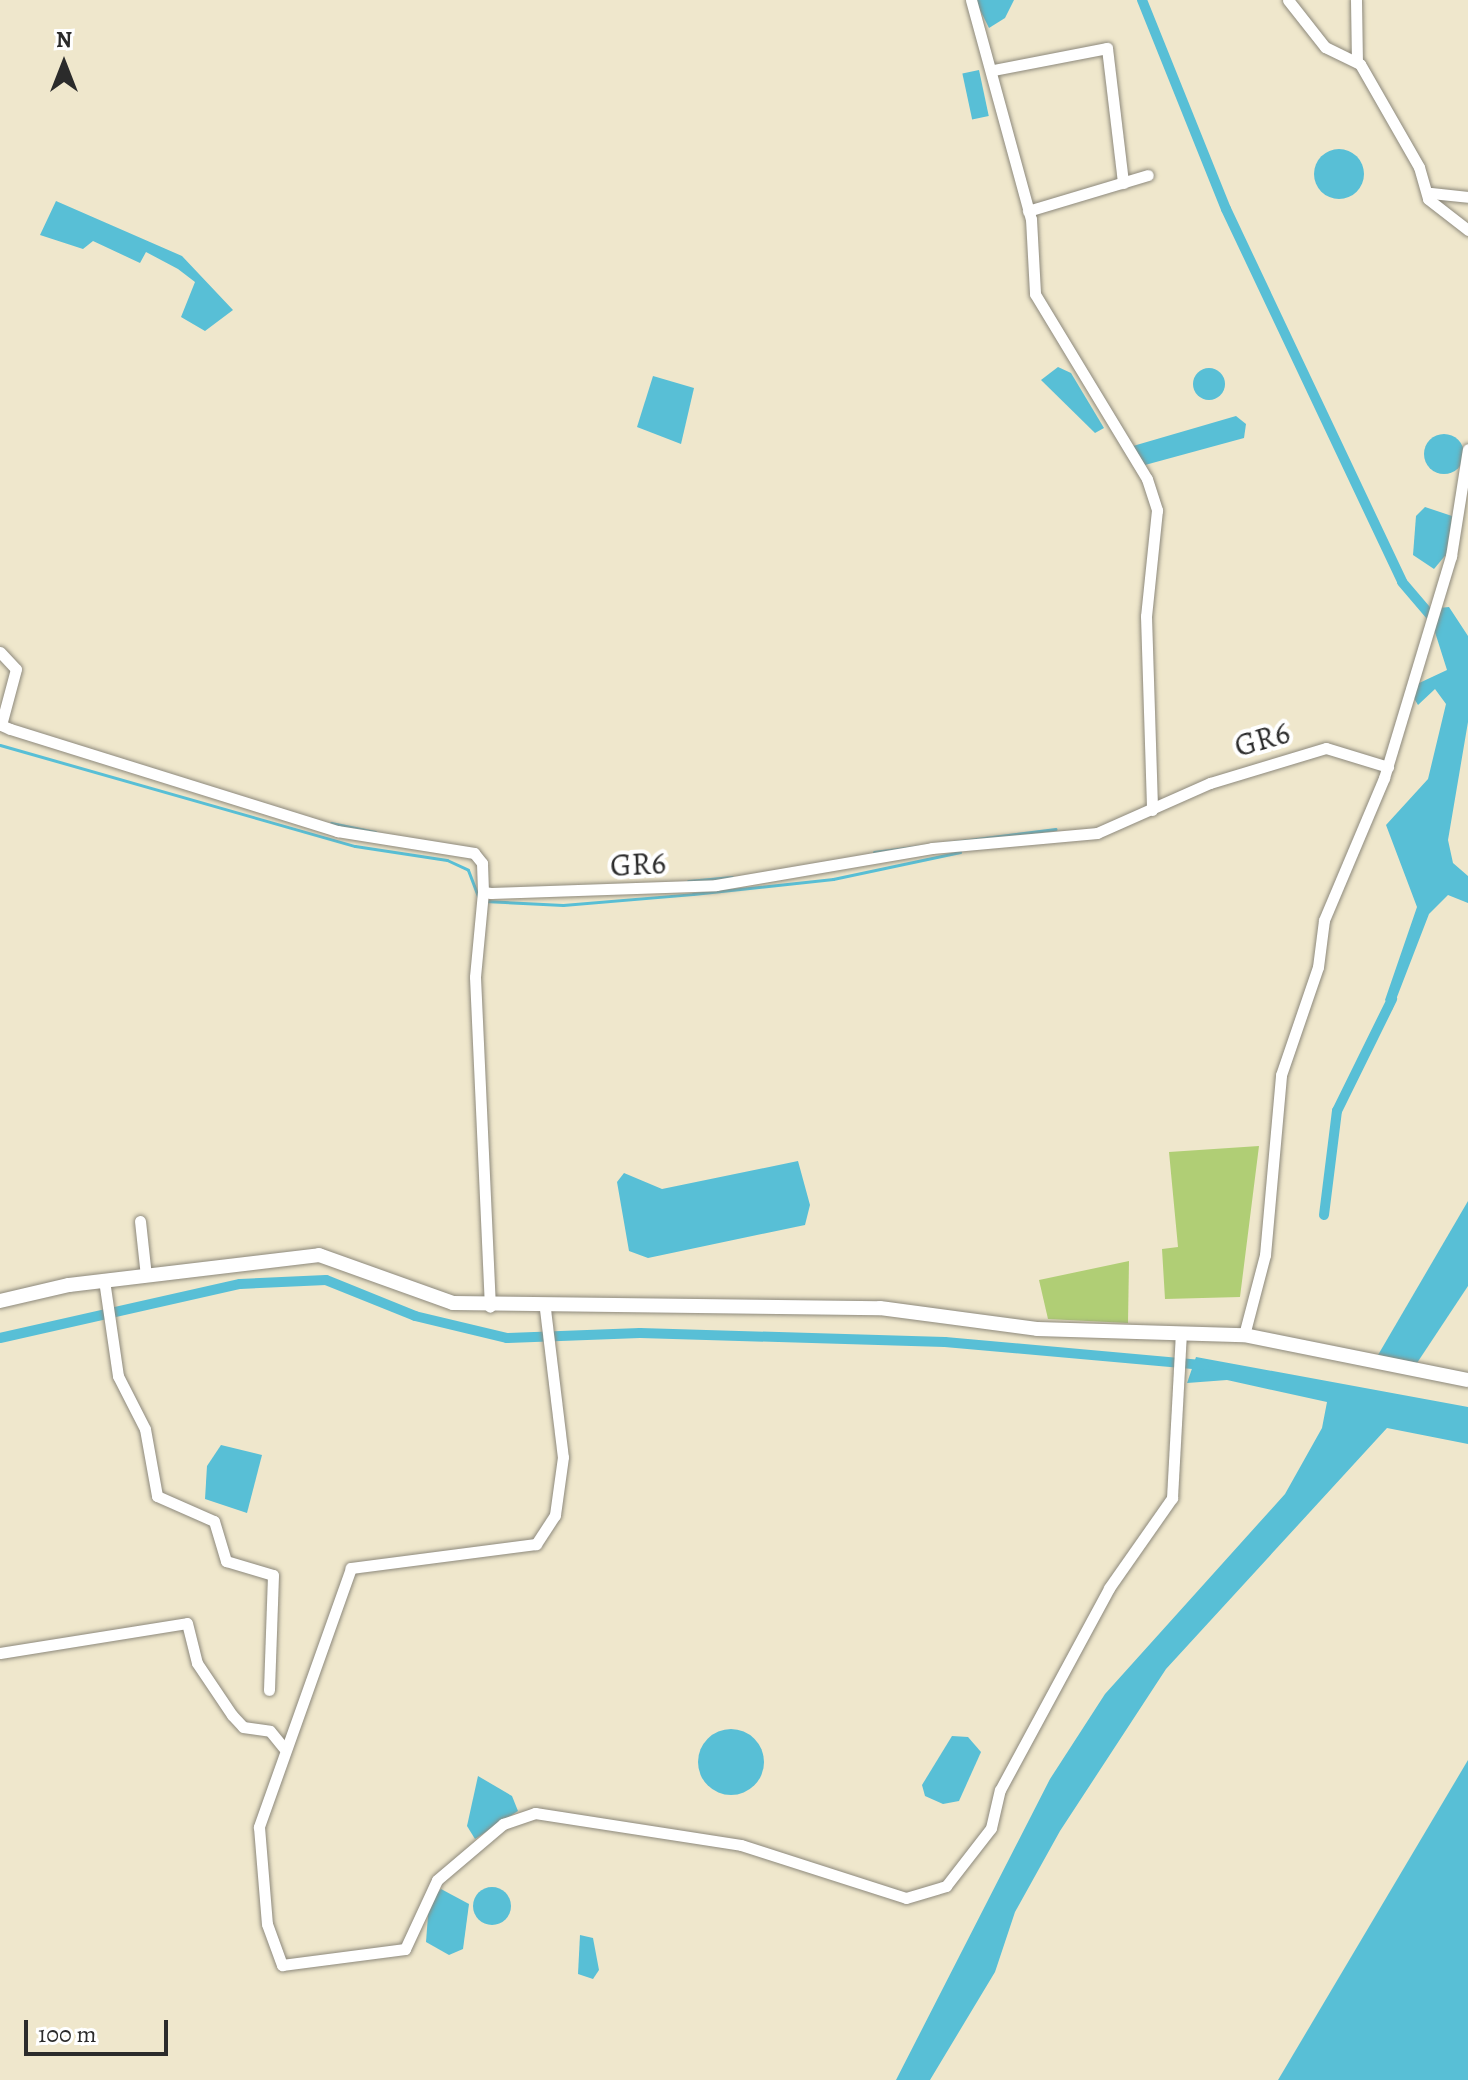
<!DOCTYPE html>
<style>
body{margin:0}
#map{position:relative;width:1468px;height:2080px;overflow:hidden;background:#efe7cc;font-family:Alegreya,serif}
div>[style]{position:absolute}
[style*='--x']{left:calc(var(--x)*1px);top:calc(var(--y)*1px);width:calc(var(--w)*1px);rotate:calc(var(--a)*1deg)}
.green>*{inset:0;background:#b0ce75}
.water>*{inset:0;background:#58bfd6;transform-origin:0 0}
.round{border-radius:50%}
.stream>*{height:3px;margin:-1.5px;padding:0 1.5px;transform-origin:1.5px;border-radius:1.5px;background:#58bfd6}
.canal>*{height:10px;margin:-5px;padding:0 5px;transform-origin:5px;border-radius:5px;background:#58bfd6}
.roads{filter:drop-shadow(0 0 2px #8d897c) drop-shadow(0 0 2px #8d897c)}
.minor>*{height:11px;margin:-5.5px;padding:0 5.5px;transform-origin:5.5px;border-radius:5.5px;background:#fff}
.major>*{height:14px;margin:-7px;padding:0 7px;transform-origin:7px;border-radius:7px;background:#fff}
span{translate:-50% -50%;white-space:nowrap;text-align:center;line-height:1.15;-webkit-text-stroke:8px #fff;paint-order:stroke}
.street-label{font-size:32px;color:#2b2b2b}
.north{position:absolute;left:24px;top:24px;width:80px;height:80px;-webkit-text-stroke:6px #fff;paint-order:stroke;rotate:0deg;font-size:22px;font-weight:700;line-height:32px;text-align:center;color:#2b2b2b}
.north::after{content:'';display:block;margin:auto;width:28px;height:36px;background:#2b2b2b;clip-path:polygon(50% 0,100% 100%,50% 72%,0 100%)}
.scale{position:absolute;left:24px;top:2020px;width:144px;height:36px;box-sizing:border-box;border:4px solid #2b2b2b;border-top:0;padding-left:10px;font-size:24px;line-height:28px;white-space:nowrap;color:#2b2b2b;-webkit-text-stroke:6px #fff;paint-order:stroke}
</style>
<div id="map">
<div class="green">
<div style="clip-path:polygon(1259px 1146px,1240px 1297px,1165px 1299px,1162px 1249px,1178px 1247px,1169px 1152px)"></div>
<div style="clip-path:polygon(1129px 1261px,1128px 1323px,1048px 1319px,1039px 1280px)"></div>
</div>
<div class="water">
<div style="clip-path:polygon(975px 0,1014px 0,1005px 18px,989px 28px)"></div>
<div style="left:979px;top:70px;width:47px;height:17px;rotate:78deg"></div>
<div class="round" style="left:1314px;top:149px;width:50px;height:50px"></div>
<div style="clip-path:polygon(56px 201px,182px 256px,233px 310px,205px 331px,181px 317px,195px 282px,178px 269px,146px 252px,140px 263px,93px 241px,83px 249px,40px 235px)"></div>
<div style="clip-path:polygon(1058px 367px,1071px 373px,1104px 428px,1095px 433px,1041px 380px)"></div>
<div class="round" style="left:1193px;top:368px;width:32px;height:32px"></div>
<div style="clip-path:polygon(653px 376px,694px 388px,681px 444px,637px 427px)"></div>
<div style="clip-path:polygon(1236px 416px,1246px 424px,1244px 438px,1145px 465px,1133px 446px)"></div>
<div class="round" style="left:1424px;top:434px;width:40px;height:40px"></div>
<div style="clip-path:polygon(1425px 507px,1452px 516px,1449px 551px,1434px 569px,1413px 555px,1416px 516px)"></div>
<div style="clip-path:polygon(1449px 607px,1468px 636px,1468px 722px,1448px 840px,1453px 863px,1468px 876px,1468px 903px,1448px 895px,1429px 914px,1392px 1010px,1385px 1000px,1417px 907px,1386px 825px,1428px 779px,1446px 704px,1435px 689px,1418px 705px,1412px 695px,1417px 684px,1447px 670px,1434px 629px,1439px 608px)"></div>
<div style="clip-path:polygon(798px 1161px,810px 1205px,805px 1225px,648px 1258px,629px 1251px,617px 1182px,624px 1173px,662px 1189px)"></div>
<div style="clip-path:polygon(1468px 1201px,1468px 1286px,1417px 1363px,1378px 1355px)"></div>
<div style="clip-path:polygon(1196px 1357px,1468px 1407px,1468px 1444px,1387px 1428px,1166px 1669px,1060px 1831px,1015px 1912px,995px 1972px,930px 2080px,896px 2080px,1050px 1779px,1105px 1694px,1285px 1494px,1322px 1428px,1327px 1402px,1227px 1380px,1187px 1383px)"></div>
<div style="clip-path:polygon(221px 1445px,262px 1455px,247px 1513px,205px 1499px,207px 1466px)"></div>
<div class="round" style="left:698px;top:1729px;width:66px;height:66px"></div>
<div style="clip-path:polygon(952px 1736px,968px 1737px,981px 1752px,959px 1801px,943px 1804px,925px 1796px,922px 1785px)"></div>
<div style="clip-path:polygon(1468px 1760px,1468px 2080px,1278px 2080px)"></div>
<div style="clip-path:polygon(478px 1776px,512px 1796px,518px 1811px,475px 1839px,467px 1826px)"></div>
<div class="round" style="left:473px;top:1887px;width:38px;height:38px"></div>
<div style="clip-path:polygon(441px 1889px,469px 1904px,463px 1949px,449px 1955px,426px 1942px,429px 1902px)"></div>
<div style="clip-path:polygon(580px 1935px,593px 1938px,599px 1970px,593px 1979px,578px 1974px)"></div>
</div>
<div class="stream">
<div style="--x:0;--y:745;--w:369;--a:15.9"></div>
<div style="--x:355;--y:846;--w:93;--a:8.7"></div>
<div style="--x:447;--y:860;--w:23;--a:25"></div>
<div style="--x:468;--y:870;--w:28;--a:69"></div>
<div style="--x:331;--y:823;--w:45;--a:11.6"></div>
<div style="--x:874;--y:852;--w:183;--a:-7.2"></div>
<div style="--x:688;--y:881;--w:44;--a:-5.2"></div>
<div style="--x:485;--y:901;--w:78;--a:2.9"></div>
<div style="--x:563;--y:905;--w:130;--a:-4.8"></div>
<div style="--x:693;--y:894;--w:141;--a:-6.1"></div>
<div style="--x:833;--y:879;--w:130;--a:-12"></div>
</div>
<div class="canal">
<div style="--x:1142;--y:0;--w:225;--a:68.1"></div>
<div style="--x:1226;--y:209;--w:412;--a:64.7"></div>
<div style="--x:1402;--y:582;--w:52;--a:49.6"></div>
<div style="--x:1324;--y:1215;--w:105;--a:-82.9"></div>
<div style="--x:1337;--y:1111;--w:125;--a:-63.8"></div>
<div style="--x:0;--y:1338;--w:246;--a:-12.7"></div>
<div style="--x:240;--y:1284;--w:86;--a:-2.7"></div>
<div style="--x:326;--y:1280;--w:96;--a:22"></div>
<div style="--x:415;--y:1316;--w:95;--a:13.4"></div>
<div style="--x:507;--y:1338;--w:133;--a:-2.2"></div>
<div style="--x:640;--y:1333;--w:305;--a:1.7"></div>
<div style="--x:945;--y:1342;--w:260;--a:5.1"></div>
</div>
<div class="roads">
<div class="minor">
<div style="--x:971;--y:0;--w:227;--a:74.7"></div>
<div style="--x:1031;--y:219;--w:75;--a:86.9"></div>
<div style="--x:1035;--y:294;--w:216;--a:58.8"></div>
<div style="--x:1147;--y:479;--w:33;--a:72"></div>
<div style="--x:1157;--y:510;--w:107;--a:95.9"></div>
<div style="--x:1146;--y:616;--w:194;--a:88.2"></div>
<div style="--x:1288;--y:0;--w:60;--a:51.8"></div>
<div style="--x:1325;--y:47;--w:39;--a:26"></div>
<div style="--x:1360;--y:64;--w:119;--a:60.2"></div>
<div style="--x:1419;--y:167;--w:33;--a:74"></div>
<div style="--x:1428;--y:199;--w:51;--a:37.8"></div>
<div style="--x:1356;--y:0;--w:62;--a:89.1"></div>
<div style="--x:993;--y:70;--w:116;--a:-10.9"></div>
<div style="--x:1107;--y:48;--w:136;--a:83.2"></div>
<div style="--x:1431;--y:193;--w:37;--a:6"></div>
<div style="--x:1028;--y:211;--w:125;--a:-16.7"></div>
<div style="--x:0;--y:652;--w:23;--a:47"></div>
<div style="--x:16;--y:669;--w:58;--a:105"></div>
<div style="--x:1;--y:725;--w:10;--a:24"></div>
<div style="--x:10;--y:729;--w:343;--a:17.3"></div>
<div style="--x:337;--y:831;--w:139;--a:9.1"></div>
<div style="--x:474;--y:853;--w:13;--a:51"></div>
<div style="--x:482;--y:863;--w:29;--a:88"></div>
<div style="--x:483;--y:892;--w:8;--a:7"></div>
<div style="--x:491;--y:893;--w:225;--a:-2"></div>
<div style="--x:716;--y:885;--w:219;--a:-9.7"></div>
<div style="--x:932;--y:848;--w:166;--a:-5.2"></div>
<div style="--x:1097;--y:833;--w:124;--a:-23.9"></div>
<div style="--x:1210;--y:783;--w:121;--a:-16.8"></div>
<div style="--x:1326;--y:748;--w:65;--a:17"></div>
<div style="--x:483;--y:892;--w:85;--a:95.4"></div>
<div style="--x:475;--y:977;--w:330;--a:87.4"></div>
<div style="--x:140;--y:1221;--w:55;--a:83.8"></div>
<div style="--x:104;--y:1280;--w:97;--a:81.7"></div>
<div style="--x:118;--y:1376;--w:59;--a:63"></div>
<div style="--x:145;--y:1429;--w:68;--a:79.8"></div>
<div style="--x:157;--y:1496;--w:62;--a:23.7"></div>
<div style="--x:214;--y:1521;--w:42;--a:73.3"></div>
<div style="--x:226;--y:1561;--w:49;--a:16.6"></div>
<div style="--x:273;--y:1575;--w:115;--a:92"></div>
<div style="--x:545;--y:1309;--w:149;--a:83.1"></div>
<div style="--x:563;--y:1457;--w:59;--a:97.9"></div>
<div style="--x:555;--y:1515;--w:35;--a:123"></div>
<div style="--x:536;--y:1544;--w:187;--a:172.6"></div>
<div style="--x:351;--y:1568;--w:275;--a:109.6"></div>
<div style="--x:259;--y:1827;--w:97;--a:85.3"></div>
<div style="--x:267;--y:1924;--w:44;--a:69.9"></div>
<div style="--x:282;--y:1965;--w:124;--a:-7.4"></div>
<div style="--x:405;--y:1949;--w:76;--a:-65.1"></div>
<div style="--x:437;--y:1880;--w:87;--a:-40.3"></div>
<div style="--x:503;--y:1824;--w:34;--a:-19"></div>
<div style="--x:535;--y:1813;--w:208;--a:8.8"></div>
<div style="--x:741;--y:1845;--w:173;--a:17.8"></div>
<div style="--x:906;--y:1898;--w:42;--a:-16.7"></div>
<div style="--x:946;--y:1886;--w:73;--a:-52.2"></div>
<div style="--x:991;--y:1828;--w:39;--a:-77"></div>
<div style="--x:1000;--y:1790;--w:230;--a:-61.6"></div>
<div style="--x:1109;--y:1588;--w:110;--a:-55"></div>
<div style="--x:1172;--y:1498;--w:164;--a:-86.9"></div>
<div style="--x:1244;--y:1335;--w:83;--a:-75.3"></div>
<div style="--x:1265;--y:1255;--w:181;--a:-84.9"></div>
<div style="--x:1281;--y:1075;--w:114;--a:-71.1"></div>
<div style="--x:1318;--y:967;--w:47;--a:-82.7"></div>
<div style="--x:1324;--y:920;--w:154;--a:-67.1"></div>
<div style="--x:1384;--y:778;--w:232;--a:-73.2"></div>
<div style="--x:1451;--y:556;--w:108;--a:-81"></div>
<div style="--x:0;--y:1653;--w:189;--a:-9.1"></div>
<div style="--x:187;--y:1623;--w:41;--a:76"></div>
<div style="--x:197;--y:1663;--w:63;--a:56.1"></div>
<div style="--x:232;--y:1715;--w:16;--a:47"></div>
<div style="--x:243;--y:1727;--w:27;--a:8"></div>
<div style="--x:270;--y:1731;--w:21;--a:51"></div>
</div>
<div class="major">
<div style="--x:0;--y:1301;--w:71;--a:-13.1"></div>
<div style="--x:69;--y:1285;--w:252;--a:-6.8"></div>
<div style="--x:319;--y:1255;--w:142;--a:19.7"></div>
<div style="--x:453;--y:1303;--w:427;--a:0.7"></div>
<div style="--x:880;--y:1308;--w:158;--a:7.6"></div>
<div style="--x:1037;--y:1329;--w:207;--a:1.7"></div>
<div style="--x:1244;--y:1335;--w:228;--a:11.4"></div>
</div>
</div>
<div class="street-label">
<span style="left:1262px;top:739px;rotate:-16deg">GR6</span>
<span style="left:638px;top:864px;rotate:-3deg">GR6</span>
</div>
<div class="north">N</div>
<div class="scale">100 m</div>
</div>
